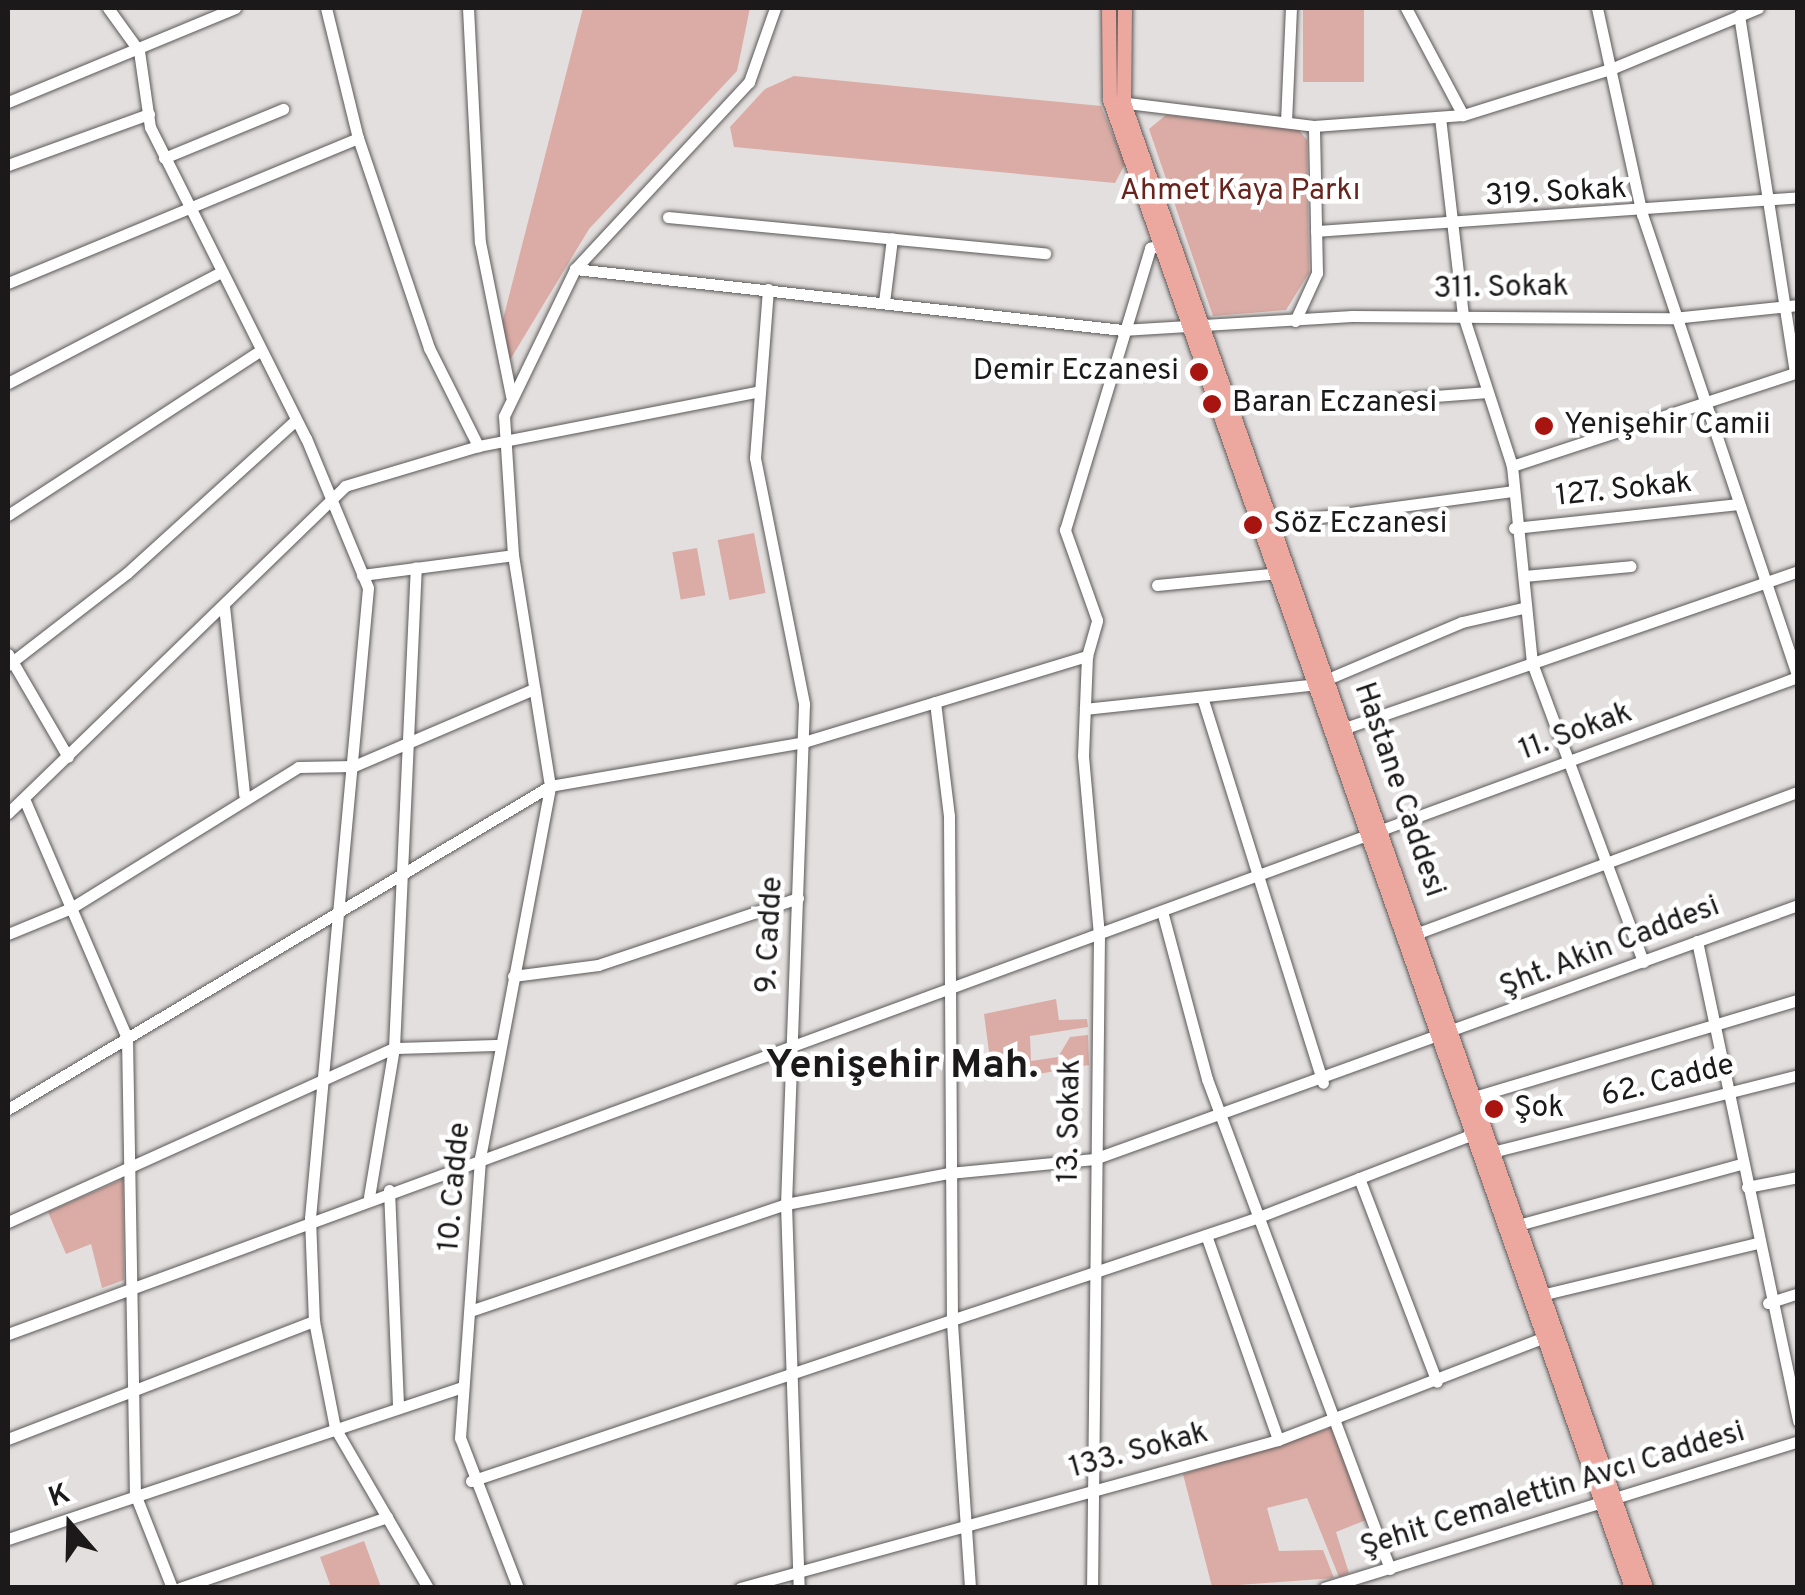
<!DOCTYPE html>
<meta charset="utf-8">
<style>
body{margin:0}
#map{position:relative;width:1805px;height:1595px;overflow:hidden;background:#e3dfde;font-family:Overpass,sans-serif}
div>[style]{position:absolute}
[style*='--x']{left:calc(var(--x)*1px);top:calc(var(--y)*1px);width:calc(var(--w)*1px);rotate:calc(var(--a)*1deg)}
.green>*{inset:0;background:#daaca5;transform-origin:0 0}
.roads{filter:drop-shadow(0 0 2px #5b5858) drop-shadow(0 0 2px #5b5858)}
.minor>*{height:11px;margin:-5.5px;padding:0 5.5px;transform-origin:5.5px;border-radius:5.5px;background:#fff}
.major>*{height:14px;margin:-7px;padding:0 7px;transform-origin:7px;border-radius:7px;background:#eca89f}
.dots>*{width:28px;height:28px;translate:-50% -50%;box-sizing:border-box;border:5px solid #fff;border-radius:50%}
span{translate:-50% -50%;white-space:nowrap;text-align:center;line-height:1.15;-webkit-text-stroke:9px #fff;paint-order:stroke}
.park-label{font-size:30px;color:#69251d}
.street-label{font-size:30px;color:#1b1919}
.poi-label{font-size:30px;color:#1b1919}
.right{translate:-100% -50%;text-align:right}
.left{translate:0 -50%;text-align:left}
.district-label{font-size:40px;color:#1b1919;font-weight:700}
.frame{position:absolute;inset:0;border:10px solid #1b1919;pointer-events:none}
.north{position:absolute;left:20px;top:1475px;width:100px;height:100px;-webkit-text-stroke:8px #fff;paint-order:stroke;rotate:340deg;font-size:28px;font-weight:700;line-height:40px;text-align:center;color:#1b1919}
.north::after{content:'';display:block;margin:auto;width:35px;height:45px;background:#1b1919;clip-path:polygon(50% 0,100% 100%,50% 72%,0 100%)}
</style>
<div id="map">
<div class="green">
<div style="clip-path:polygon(583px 8px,750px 8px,737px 71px,589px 229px,507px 365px,502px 323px)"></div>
<div style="left:1303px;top:8px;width:61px;height:74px"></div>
<div style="clip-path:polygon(794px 76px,1101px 106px,1125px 164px,1115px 183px,734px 147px,730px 127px,765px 89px)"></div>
<div style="clip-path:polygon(1166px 115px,1299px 130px,1307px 140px,1309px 273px,1286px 310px,1213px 316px,1149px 129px)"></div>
<div style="left:754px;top:533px;width:61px;height:37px;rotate:79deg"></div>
<div style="left:697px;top:548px;width:48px;height:25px;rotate:80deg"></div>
<div style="clip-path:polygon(1056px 999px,1059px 1020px,1087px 1019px,1088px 1027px,1030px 1036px,1031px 1061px,1058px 1057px,1070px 1037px,1088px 1035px,1089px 1065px,993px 1082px,984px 1014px)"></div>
<div style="clip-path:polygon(123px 1179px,124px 1280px,102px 1288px,91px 1244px,66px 1254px,48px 1212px)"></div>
<div style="clip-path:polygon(1331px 1428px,1366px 1520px,1336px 1532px,1349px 1573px,1339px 1577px,1307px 1498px,1267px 1508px,1279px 1551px,1323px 1550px,1334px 1578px,1212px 1587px,1183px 1474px)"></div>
<div style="clip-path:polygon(364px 1541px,381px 1587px,331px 1587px,320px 1557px)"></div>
</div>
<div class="roads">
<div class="minor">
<div style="--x:108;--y:8;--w:53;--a:54.2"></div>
<div style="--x:139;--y:51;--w:77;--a:81.8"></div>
<div style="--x:150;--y:127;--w:348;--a:63.4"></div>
<div style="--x:306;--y:438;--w:162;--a:67.5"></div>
<div style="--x:368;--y:588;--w:633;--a:95.26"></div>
<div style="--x:310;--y:1218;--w:103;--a:87.8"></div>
<div style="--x:314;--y:1321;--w:109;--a:78.9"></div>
<div style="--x:335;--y:1428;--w:185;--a:59.8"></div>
<div style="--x:326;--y:8;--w:134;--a:76.2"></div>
<div style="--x:358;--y:138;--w:222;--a:71.3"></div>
<div style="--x:429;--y:348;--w:110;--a:63.4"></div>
<div style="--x:468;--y:8;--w:234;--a:87.1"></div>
<div style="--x:480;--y:242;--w:157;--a:78.6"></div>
<div style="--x:1406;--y:8;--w:121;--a:62"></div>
<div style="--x:1597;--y:8;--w:211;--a:77.7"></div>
<div style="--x:1642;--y:214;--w:490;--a:71.4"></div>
<div style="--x:1739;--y:15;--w:362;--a:81.1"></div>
<div style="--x:8;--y:102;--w:246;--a:-22.5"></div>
<div style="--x:1119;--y:102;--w:196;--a:7"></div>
<div style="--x:1314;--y:126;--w:149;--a:-4.2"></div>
<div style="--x:1463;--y:115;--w:157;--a:-17.4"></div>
<div style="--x:1613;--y:68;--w:157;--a:-22.5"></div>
<div style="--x:1440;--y:117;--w:199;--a:83.4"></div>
<div style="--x:1463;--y:315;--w:159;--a:72"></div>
<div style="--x:1512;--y:466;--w:198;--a:84.2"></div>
<div style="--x:1532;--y:663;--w:319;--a:69.6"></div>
<div style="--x:1286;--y:122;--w:114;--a:-87.5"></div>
<div style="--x:164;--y:158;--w:129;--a:-22.4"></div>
<div style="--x:8;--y:165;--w:150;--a:-19.9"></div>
<div style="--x:668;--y:217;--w:379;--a:5.5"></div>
<div style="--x:1316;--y:231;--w:483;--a:-4"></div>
<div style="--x:575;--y:269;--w:550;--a:6.36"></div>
<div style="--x:1122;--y:330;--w:230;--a:-3.5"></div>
<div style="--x:1352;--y:316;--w:321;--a:0.4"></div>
<div style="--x:1673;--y:318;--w:126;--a:-5.9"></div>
<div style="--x:8;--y:283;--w:379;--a:-22.5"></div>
<div style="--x:768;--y:289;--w:169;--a:94.4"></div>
<div style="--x:755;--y:458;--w:251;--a:78.7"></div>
<div style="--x:804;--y:704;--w:500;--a:92.06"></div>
<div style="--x:786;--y:1204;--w:384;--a:88.1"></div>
<div style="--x:884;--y:302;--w:64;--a:-82.8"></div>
<div style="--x:1295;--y:321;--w:53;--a:-65.4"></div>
<div style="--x:1317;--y:273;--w:147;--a:-91.2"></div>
<div style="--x:8;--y:383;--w:240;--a:-27.5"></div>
<div style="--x:1328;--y:404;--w:158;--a:-4.3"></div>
<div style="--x:1512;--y:466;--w:301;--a:-18.2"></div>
<div style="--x:8;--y:515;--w:302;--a:-33.1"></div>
<div style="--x:1276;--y:523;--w:240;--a:-7.7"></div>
<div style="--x:1514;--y:528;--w:226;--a:-6.1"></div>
<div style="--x:362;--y:575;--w:152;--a:-7.5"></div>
<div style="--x:1524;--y:576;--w:107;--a:-5.3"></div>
<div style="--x:1157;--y:585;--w:124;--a:-5.6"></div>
<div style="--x:224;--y:606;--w:189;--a:83.9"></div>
<div style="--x:8;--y:654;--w:119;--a:59.8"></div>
<div style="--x:1087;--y:656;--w:100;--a:92.3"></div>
<div style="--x:1083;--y:756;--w:180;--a:84.9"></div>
<div style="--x:1099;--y:935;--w:653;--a:90.61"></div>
<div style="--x:8;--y:665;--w:150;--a:-37.7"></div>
<div style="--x:127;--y:573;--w:228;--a:-42.2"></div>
<div style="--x:1330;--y:678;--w:143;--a:-23"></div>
<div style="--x:1462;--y:622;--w:63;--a:-12.9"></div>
<div style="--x:1203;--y:700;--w:401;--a:72.6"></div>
<div style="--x:935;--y:702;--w:115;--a:83"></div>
<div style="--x:949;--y:816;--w:507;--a:89.66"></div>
<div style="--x:952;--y:1323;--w:266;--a:86.1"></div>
<div style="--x:1085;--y:709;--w:236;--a:-6.1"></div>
<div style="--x:1348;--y:727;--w:476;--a:-19.1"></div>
<div style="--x:25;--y:801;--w:258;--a:66.7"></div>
<div style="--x:127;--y:1038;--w:456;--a:89"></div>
<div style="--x:135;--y:1494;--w:101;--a:68.5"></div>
<div style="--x:8;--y:813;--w:470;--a:-44.1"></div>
<div style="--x:345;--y:486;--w:139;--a:-16.7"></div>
<div style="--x:478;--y:446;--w:287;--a:-11"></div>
<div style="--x:1162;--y:911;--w:174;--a:75"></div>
<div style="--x:1207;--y:1079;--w:523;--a:69.52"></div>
<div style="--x:1418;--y:933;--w:405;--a:-20.4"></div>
<div style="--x:8;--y:934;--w:68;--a:-22.4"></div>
<div style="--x:71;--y:908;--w:267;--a:-31.8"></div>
<div style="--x:298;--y:767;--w:56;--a:-1"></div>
<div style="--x:354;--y:766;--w:196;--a:-23.2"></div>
<div style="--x:1697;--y:941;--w:491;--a:78.1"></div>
<div style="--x:513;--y:976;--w:86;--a:-7.4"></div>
<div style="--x:598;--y:965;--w:211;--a:-18.5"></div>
<div style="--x:1474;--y:1097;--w:338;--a:-16.7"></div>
<div style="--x:8;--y:1109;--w:631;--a:-30.79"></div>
<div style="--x:550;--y:786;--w:258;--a:-9.8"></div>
<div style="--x:804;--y:742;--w:296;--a:-16.9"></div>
<div style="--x:1087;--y:656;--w:37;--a:-74"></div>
<div style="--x:1097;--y:620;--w:96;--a:-109.6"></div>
<div style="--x:1065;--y:530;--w:295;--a:-73.2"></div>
<div style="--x:1150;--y:248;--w:16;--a:-14"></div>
<div style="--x:1492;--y:1152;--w:316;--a:-14.1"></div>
<div style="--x:1359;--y:1178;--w:218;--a:69.1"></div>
<div style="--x:1747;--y:1187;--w:52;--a:-11.1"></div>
<div style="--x:389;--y:1190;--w:218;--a:87.6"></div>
<div style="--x:369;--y:1197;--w:151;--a:-80.5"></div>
<div style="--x:394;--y:1048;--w:481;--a:-87.4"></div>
<div style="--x:8;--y:1222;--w:423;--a:-24.3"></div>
<div style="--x:394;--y:1048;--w:104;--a:-1.7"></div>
<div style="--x:1518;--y:1225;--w:231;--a:-15.3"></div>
<div style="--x:1206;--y:1235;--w:217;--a:70.6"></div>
<div style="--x:1541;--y:1295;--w:222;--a:-13.5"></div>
<div style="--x:1768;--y:1303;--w:32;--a:-18"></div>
<div style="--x:470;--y:1311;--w:334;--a:-18.7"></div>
<div style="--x:786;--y:1204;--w:166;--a:-10.8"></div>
<div style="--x:949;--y:1173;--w:146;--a:-5.5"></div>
<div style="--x:1094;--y:1159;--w:748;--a:-19.84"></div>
<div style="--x:8;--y:1334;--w:1907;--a:-20.16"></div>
<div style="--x:8;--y:1439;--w:328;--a:-21.1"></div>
<div style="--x:471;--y:1481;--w:831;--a:-18.52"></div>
<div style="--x:1259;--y:1217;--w:230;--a:-21.2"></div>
<div style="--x:8;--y:1539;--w:480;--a:-18.5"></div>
<div style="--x:180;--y:1588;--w:219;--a:-18.9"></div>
<div style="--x:518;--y:1588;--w:161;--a:-111.1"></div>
<div style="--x:460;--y:1438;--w:281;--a:-85.9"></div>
<div style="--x:480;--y:1158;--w:379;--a:-79.3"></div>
<div style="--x:550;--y:786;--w:234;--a:-99.1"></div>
<div style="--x:513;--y:555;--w:139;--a:-93.7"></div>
<div style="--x:504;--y:416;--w:163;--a:-64.2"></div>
<div style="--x:575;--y:269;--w:255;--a:-47.1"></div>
<div style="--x:749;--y:82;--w:78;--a:-70.6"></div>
<div style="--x:740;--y:1588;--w:558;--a:-15.38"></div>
<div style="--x:1278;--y:1440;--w:283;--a:-21.1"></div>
<div style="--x:1324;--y:1588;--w:496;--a:-17.2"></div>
</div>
<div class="major">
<div style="--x:1109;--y:8;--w:92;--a:89.4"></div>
<div style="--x:1110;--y:100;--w:1577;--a:70.67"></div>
<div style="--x:1125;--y:8;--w:95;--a:90.6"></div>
<div style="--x:1124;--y:103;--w:1574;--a:70.63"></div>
</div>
</div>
<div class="dots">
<div style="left:1199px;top:372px;background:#a81510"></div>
<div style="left:1212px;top:404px;background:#a81510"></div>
<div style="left:1544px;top:426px;background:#a81510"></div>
<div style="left:1253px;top:525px;background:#a81510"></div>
<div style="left:1494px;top:1109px;background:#a81510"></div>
</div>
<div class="park-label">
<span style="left:1240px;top:192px">Ahmet Kaya Parkı</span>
</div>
<div class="street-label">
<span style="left:1556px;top:194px;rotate:-3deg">319. Sokak</span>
<span style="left:1501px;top:289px;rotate:-1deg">311. Sokak</span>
<span style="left:1624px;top:491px;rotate:-6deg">127. Sokak</span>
<span style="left:1576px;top:733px;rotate:-20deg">11. Sokak</span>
<span style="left:1398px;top:790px;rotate:71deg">Hastane Caddesi</span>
<span style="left:771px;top:935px;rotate:-87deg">9. Cadde</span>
<span style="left:1610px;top:948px;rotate:-21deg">Şht. Akin Caddesi</span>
<span style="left:1668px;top:1082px;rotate:-14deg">62. Cadde</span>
<span style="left:1071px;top:1121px;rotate:-89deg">13. Sokak</span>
<span style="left:456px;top:1187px;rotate:-85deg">10. Cadde</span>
<span style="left:1139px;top:1452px;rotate:-15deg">133. Sokak</span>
<span style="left:1553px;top:1491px;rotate:-17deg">Şehit Cemalettin Avcı Caddesi</span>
</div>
<div class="poi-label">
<span class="right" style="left:1179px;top:372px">Demir Eczanesi</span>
<span class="left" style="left:1232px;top:404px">Baran Eczanesi</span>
<span class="left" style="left:1564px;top:426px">Yenişehir Camii</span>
<span class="left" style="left:1273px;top:525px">Söz Eczanesi</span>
<span class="left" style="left:1514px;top:1109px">Şok</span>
</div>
<div class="district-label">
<span style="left:902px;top:1067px">Yenişehir Mah.</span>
</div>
<div class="frame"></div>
<div class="north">K</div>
</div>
